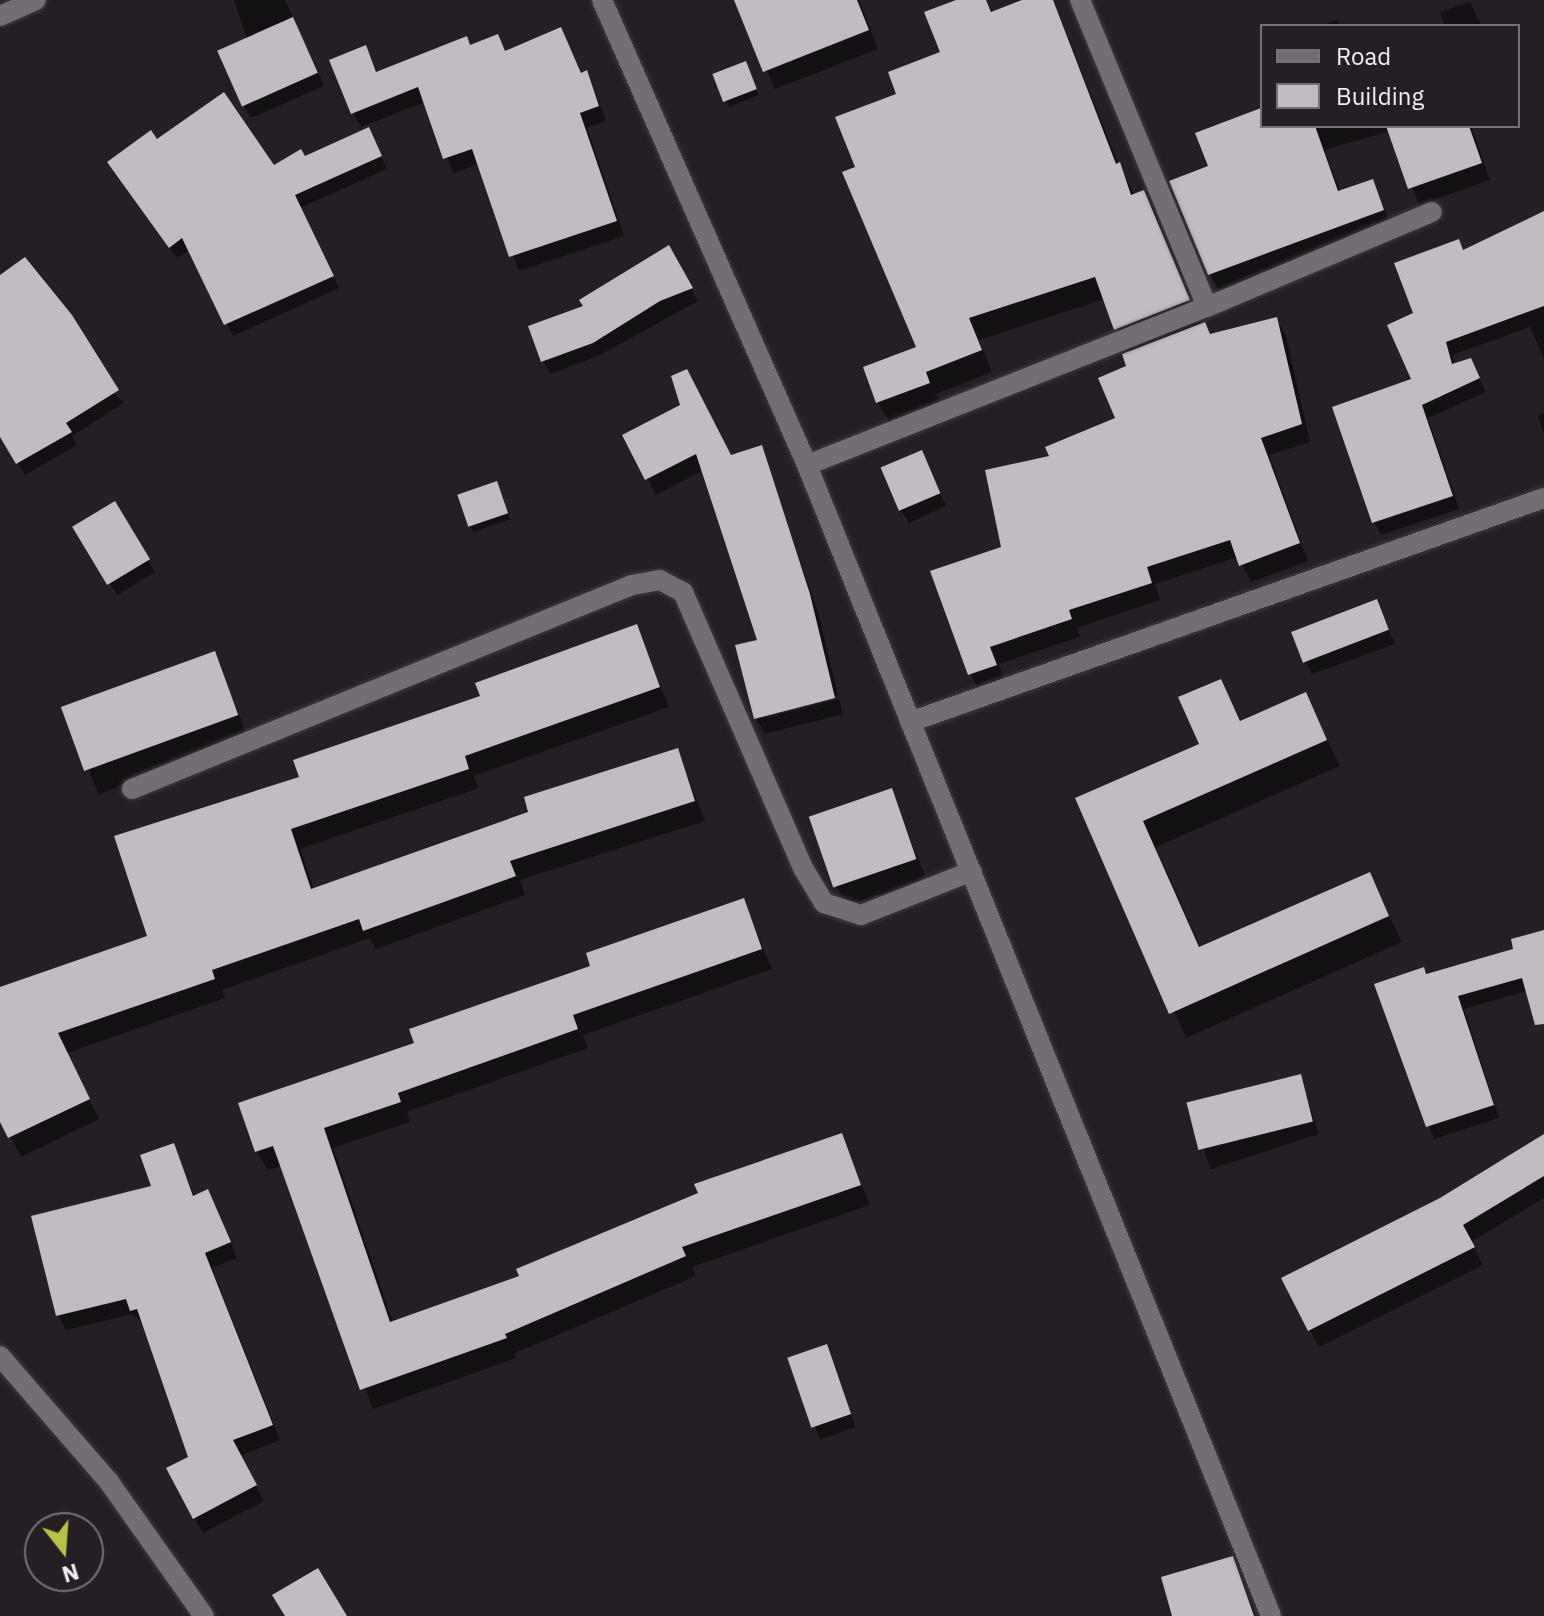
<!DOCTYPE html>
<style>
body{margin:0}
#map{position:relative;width:1544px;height:1616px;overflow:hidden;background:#251f25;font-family:"IBM Plex Sans",sans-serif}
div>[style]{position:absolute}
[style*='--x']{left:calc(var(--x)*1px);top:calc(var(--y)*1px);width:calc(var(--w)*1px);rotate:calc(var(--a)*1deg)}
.shadow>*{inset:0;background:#0007;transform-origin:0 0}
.building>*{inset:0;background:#c2bbc3;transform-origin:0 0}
.roads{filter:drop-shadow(0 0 2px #403b40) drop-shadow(0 0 2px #403b40)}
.street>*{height:20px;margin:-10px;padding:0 10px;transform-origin:10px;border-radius:10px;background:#736d74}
span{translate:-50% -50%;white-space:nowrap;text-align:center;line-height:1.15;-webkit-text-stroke:8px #251f25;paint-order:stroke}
.legend{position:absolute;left:1260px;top:24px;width:260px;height:104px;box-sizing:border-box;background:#251f25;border:2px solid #777177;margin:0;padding:10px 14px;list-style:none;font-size:24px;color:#f1edf2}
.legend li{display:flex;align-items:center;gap:16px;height:40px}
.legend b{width:40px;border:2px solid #777177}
.north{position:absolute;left:24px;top:1512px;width:80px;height:80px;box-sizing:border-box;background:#251f25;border:2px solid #777177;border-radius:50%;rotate:163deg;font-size:22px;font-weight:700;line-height:32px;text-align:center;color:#f1edf2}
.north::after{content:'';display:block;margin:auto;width:28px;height:36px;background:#b8c147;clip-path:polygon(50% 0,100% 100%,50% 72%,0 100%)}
</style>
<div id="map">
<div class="shadow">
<div style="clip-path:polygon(234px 0,285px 0,324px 86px,251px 118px,244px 106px,247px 39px)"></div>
<div style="clip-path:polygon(736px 0,859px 0,878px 49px,775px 89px)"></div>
<div style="clip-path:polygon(961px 0,986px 0,993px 13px,1028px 0,1053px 0,1119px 165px,1135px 196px,1144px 192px,1155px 212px,1192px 310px,1211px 336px,1276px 319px,1286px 336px,1310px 442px,1269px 455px,1308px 561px,1251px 582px,1238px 557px,1155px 584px,1160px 600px,1077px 628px,1080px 637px,999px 664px,1005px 683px,980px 691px,970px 674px,1003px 548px,1052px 458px,1118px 419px,1130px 354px,1105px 299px,979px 340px,992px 372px,936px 394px,940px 404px,890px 423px,878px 402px,918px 348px,857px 168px,899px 95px,942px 53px)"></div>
<div style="clip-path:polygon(1470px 2px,1482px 26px,1445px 26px,1440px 12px)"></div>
<div style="clip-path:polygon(1337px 20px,1340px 26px,1320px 26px)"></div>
<div style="clip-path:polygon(561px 29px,582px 74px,594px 88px,606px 121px,587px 128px,624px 236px,519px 271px,479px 164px,453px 173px,425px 102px,361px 127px,353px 113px,365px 48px,378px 74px,497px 36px,506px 52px)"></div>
<div style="clip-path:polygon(748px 69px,759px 95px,729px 107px,715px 75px)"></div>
<div style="clip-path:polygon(1262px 110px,1262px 126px,1471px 126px,1490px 180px,1419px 205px,1390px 131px,1325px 150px,1341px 193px,1373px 182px,1392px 227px,1219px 291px,1210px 274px,1211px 167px,1198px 134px)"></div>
<div style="clip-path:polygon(157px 142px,274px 168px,375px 142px,387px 169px,300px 208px,339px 288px,233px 336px,190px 250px,177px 258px,117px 174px)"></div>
<div style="clip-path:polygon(1544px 224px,1544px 359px,1530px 327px,1452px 355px,1455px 366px,1471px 360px,1486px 392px,1428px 418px,1459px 509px,1381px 535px,1374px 522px,1414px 380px,1415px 314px,1463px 252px)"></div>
<div style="clip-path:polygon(669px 247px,698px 301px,600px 355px,550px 374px,543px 361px,585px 307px)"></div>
<div style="clip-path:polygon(0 277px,124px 403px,72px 436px,77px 445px,25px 475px,0 434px)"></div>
<div style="clip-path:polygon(1544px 413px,1544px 434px,1538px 416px)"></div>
<div style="clip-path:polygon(625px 436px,731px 457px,761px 448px,818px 612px,838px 695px,757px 720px,839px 699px,843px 714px,765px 734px,756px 718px,760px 641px,704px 470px,656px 495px)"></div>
<div style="clip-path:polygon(928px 466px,946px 506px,909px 523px,901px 510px)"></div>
<div style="clip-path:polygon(500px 489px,510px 519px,474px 532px,470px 526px)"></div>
<div style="clip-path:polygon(114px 504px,155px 572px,117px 595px,82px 540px)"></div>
<div style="clip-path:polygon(1376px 602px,1395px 644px,1312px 674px,1305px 661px)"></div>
<div style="clip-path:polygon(636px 627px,669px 707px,474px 776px,479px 788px,300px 849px,314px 890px,531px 813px,677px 750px,705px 821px,520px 880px,525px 895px,376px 949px,370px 938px,222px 990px,225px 998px,67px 1053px,99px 1119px,21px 1157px,0 1117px,0 994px,150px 938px,301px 778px)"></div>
<div style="left:214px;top:653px;width:88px;height:160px;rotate:68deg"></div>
<div style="clip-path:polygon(1220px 681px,1242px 722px,1305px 695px,1340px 766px,1156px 847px,1201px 948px,1369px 875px,1402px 942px,1186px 1038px,1078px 799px,1201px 745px)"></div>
<div style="clip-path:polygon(891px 790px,926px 879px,847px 906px,836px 886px)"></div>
<div style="clip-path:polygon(743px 901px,772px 969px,583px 1035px,588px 1048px,407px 1112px,410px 1122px,333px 1148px,393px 1323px,521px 1277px,841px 1136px,870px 1205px,692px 1267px,696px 1276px,515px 1353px,516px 1358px,373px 1409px,282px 1166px,268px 1170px,256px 1151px,417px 1044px)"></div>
<div style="clip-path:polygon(1544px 932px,1544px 994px,1529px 990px,1464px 1009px,1499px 1118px,1434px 1139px,1377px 985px,1516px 950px)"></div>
<div style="left:1300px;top:1076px;width:61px;height:114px;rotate:72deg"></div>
<div style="clip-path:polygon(1544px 1136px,1544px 1198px,1471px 1242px,1483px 1265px,1319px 1347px,1283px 1279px,1441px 1200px)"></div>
<div style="clip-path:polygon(173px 1145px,195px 1197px,208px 1192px,216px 1206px,237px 1258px,212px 1268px,280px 1440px,240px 1456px,264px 1501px,203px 1533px,194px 1518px,190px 1458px,144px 1324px,133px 1314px,66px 1330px,58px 1315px,153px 1187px)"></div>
<div style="left:826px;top:1346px;width:86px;height:38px;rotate:70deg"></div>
<div style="clip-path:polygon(1232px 1558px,1255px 1616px,1174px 1616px)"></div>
</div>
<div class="building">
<div style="clip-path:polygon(734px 0,857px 0,869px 30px,763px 72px)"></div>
<div style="clip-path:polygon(956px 0,986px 0,991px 12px,1022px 0,1053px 0,1116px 164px,1120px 162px,1131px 195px,1144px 190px,1190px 300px,1114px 330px,1095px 277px,969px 318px,982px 350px,926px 372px,930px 383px,876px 403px,863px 367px,916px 347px,842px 172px,855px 167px,835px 117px,896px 94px,888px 72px,940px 52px,924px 12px)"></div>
<div style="left:293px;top:17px;width:61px;height:83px;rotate:66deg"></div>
<div style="clip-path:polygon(561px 27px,581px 73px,587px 70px,599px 106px,580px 113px,617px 221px,509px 257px,472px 149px,443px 159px,418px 87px,351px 114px,329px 60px,366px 45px,376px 72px,467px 36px,470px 45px,498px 34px,505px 51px)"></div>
<div style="left:746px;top:61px;width:30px;height:36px;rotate:69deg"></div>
<div style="clip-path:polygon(224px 92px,274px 165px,301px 149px,305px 156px,369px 127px,382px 156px,295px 195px,334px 276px,224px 325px,182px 238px,169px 248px,107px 162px,151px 130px,157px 139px)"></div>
<div style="clip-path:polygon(1261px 108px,1262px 126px,1315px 126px,1338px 191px,1373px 179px,1384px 210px,1208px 275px,1169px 181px,1208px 166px,1195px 133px)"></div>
<div style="clip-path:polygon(1386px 126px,1469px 126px,1482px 163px,1408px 189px)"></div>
<div style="clip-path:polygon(1544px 211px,1544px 306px,1446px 342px,1452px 364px,1471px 358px,1480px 378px,1422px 405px,1453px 496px,1372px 523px,1332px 407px,1411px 379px,1387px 325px,1413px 313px,1394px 263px,1459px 239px,1463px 250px)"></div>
<div style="clip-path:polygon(669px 245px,693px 288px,660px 301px,593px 343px,541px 362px,528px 326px,583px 306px,579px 300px)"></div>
<div style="clip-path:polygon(25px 257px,72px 315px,119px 390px,66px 423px,72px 432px,16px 464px,0 437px,0 275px)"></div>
<div style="clip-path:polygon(1277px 317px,1302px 424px,1261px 438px,1300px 543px,1239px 566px,1230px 540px,1147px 567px,1152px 583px,1069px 610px,1072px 619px,990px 647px,997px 665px,968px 675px,930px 571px,1001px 547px,985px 470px,1049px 456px,1045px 447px,1115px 418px,1098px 378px,1126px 366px,1122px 354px,1205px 322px,1210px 334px)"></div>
<div style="clip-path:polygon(687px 369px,731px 455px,762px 445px,810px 594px,835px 698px,754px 719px,735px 645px,757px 640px,696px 454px,645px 480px,622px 435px,680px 405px,671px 376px)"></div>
<div style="left:922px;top:450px;width:47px;height:45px;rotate:67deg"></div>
<div style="left:497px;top:481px;width:34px;height:42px;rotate:71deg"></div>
<div style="left:115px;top:501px;width:68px;height:50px;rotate:59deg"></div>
<div style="left:1377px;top:599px;width:33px;height:92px;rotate:69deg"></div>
<div style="clip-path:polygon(637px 624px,660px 687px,465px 756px,469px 769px,291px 829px,311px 889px,528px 812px,524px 797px,678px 748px,695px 801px,510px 861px,516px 876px,363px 931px,359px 919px,212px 970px,215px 979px,58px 1033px,90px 1099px,8px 1138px,0 1122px,0 987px,147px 936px,114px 836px,299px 777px,293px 760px,480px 696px,475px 683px)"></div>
<div style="left:215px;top:651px;width:68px;height:164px;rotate:70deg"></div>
<div style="clip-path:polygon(1221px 679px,1240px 721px,1306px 692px,1327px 740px,1143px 821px,1199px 947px,1370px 872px,1389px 916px,1169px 1014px,1075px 798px,1199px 744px,1178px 697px)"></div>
<div style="left:892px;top:788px;width:75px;height:88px;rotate:71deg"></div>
<div style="clip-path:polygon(744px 898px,762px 949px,573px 1015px,578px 1029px,398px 1093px,401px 1102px,324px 1128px,390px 1322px,519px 1276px,516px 1269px,698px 1193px,694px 1184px,842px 1133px,861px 1185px,682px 1247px,686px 1256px,505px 1334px,507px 1338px,360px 1390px,273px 1146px,255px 1152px,238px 1103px,414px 1043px,409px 1029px,590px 966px,586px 953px)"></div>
<div style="clip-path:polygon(1544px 930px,1544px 1024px,1535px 1025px,1522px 978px,1458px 996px,1494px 1105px,1426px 1127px,1374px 984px,1424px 967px,1426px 974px,1513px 949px,1511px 939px)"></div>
<div style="left:1301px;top:1074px;width:49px;height:118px;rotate:76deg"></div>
<div style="clip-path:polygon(1544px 1134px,1544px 1176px,1463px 1225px,1475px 1247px,1308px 1331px,1281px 1278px,1440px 1198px)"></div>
<div style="clip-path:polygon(174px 1143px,193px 1196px,208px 1189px,231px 1242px,205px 1253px,273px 1425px,233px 1440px,257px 1485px,193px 1519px,166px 1468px,188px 1457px,137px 1309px,130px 1311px,126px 1299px,56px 1316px,31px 1216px,151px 1186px,140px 1155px)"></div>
<div style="left:827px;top:1344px;width:74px;height:42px;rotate:71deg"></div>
<div style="clip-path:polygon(1233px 1556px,1254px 1616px,1172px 1616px,1161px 1577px)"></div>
<div style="clip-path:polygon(318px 1568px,347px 1616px,285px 1616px,272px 1595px)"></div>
</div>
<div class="roads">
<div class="street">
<div style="--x:602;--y:0;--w:508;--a:66.21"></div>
<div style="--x:807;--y:465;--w:1241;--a:68.04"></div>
<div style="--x:1080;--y:0;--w:332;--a:67.5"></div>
<div style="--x:0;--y:16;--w:39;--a:-24"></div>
<div style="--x:807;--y:465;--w:430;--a:-21.6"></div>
<div style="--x:1207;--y:307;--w:244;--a:-22.9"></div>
<div style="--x:910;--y:722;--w:672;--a:-19.46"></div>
<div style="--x:132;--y:789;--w:540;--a:-22.2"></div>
<div style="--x:632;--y:585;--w:28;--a:-10"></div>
<div style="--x:660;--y:580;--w:26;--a:28"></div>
<div style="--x:683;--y:592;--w:301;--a:66.5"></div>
<div style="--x:803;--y:868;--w:41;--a:59"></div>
<div style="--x:824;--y:903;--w:39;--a:18"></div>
<div style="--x:861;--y:915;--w:119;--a:-21.6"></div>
<div style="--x:0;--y:1356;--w:167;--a:49.1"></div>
<div style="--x:109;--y:1482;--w:164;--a:54.7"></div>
</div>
</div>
<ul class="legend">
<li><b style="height:10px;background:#736d74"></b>Road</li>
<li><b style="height:22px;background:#c2bbc3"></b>Building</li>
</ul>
<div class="north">N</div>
</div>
